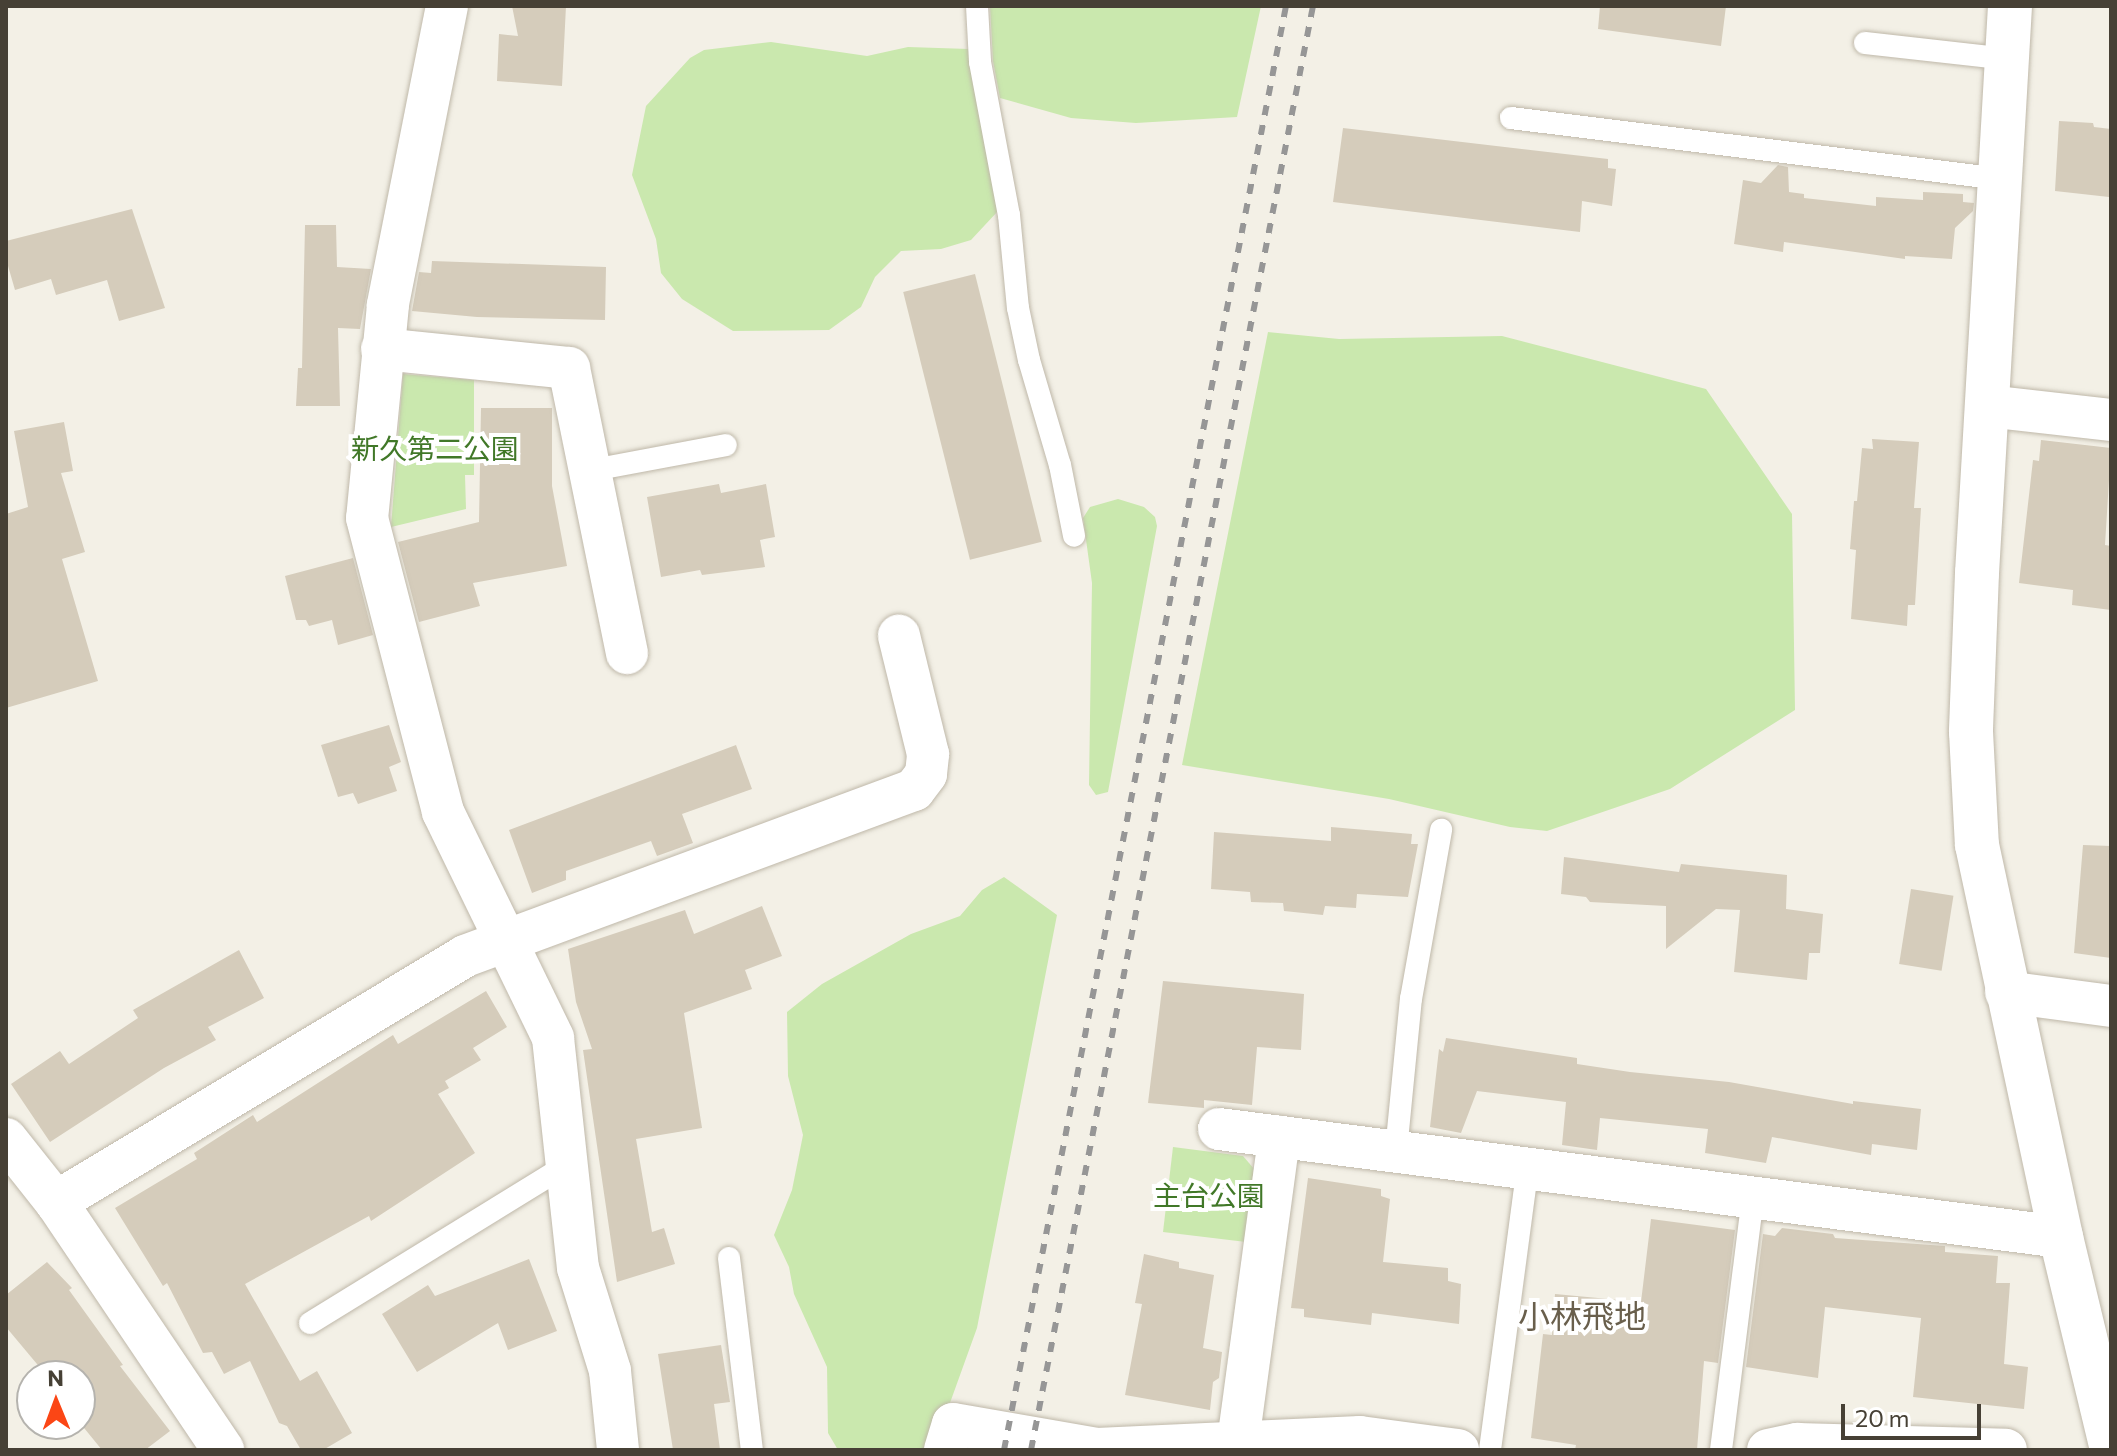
<!DOCTYPE html>
<meta charset="utf-8">
<style>
body{margin:0}
#map{position:relative;width:2117px;height:1456px;overflow:hidden;background:#f3f0e6;font-family:Commissioner,"Noto Sans JP",sans-serif}
div>[style]{position:absolute}
[style*='--x']{left:calc(var(--x)*1px);top:calc(var(--y)*1px);width:calc(var(--w)*1px);rotate:calc(var(--a)*1deg)}
.green>*{inset:0;background:#cae8ae}
.building>*{inset:0;background:#d5ccbb;transform-origin:0 0}
.roads{filter:drop-shadow(0 0 2px #bfb8a9) drop-shadow(0 0 2px #bfb8a9)}
.service>*{height:22px;margin:-11px;padding:0 11px;transform-origin:11px;border-radius:11px;background:#fff}
.minor>*{height:42px;margin:-21px;padding:0 21px;transform-origin:21px;border-radius:21px;background:#fff}
.tertiary>*{height:44px;margin:-22px;padding:0 22px;transform-origin:22px;border-radius:22px;background:#fff}
.rail>*{height:6px;margin-top:-3px;transform-origin:0;background:repeating-linear-gradient(90deg,#969696 0 10px,transparent 0 20px)}
span{translate:-50% -50%;white-space:nowrap;text-align:center;line-height:1.15;-webkit-text-stroke:8px #fff;paint-order:stroke}
.park-label{font-size:28px;color:#417828}
.quarter-label{font-size:32px;color:#695f4c}
.frame{position:absolute;inset:0;border:8px solid #464035;pointer-events:none}
.north{position:absolute;left:16px;top:1360px;width:80px;height:80px;box-sizing:border-box;background:#fff;border:2px solid #b5b3ae;border-radius:50%;rotate:359deg;font-size:22px;font-weight:700;line-height:32px;text-align:center;color:#464035}
.north::after{content:'';display:block;margin:auto;width:28px;height:36px;background:#fb4615;clip-path:polygon(50% 0,100% 100%,50% 72%,0 100%)}
.scale{position:absolute;left:1841px;top:1404px;width:140px;height:36px;box-sizing:border-box;border:4px solid #464035;border-top:0;padding-left:10px;font-size:24px;line-height:28px;white-space:nowrap;color:#464035;-webkit-text-stroke:6px #fff;paint-order:stroke}
</style>
<div id="map">
<div class="green">
<div style="clip-path:polygon(990px 6px,1261px 6px,1237px 117px,1136px 123px,1071px 118px,1000px 98px,993px 61px)"></div>
<div style="clip-path:polygon(771px 42px,867px 56px,908px 47px,969px 49px,998px 211px,971px 240px,941px 249px,901px 251px,875px 277px,861px 307px,829px 330px,733px 331px,682px 299px,661px 273px,656px 239px,632px 175px,646px 106px,690px 58px,704px 50px)"></div>
<div style="clip-path:polygon(1268px 332px,1339px 339px,1502px 336px,1706px 389px,1792px 514px,1795px 710px,1670px 789px,1547px 831px,1510px 827px,1389px 799px,1182px 765px)"></div>
<div style="clip-path:polygon(403px 374px,474px 380px,474px 475px,465px 475px,466px 509px,391px 527px)"></div>
<div style="clip-path:polygon(1118px 499px,1144px 507px,1155px 517px,1157px 526px,1108px 792px,1096px 795px,1089px 785px,1092px 583px,1083px 518px,1090px 507px)"></div>
<div style="clip-path:polygon(1004px 877px,1057px 915px,977px 1328px,933px 1450px,838px 1450px,828px 1433px,827px 1367px,794px 1294px,789px 1267px,774px 1235px,792px 1190px,803px 1135px,788px 1076px,787px 1012px,822px 984px,911px 934px,960px 916px,982px 890px)"></div>
<div style="clip-path:polygon(1173px 1147px,1243px 1156px,1255px 1170px,1246px 1242px,1163px 1232px)"></div>
</div>
<div class="building">
<div style="clip-path:polygon(512px 6px,566px 6px,562px 86px,497px 81px,499px 34px,518px 36px)"></div>
<div style="clip-path:polygon(1600px 6px,1726px 6px,1721px 46px,1598px 29px)"></div>
<div style="clip-path:polygon(2059px 121px,2093px 123px,2094px 127px,2111px 129px,2109px 197px,2055px 191px)"></div>
<div style="clip-path:polygon(1343px 128px,1608px 159px,1608px 168px,1616px 169px,1612px 206px,1582px 201px,1580px 232px,1333px 202px)"></div>
<div style="clip-path:polygon(1778px 165px,1788px 167px,1789px 192px,1804px 194px,1804px 198px,1876px 206px,1876px 197px,1923px 200px,1923px 192px,1963px 194px,1963px 202px,1974px 203px,1973px 211px,1955px 228px,1952px 259px,1905px 256px,1905px 259px,1784px 242px,1783px 252px,1734px 244px,1743px 180px,1761px 183px)"></div>
<div style="clip-path:polygon(132px 209px,165px 308px,119px 321px,107px 280px,56px 295px,51px 279px,15px 290px,6px 259px,6px 241px)"></div>
<div style="clip-path:polygon(305px 225px,336px 225px,337px 267px,371px 269px,360px 329px,338px 328px,340px 406px,296px 406px,298px 368px,302px 368px)"></div>
<div style="clip-path:polygon(432px 261px,606px 267px,605px 320px,477px 317px,412px 311px,419px 272px,431px 273px)"></div>
<div style="left:975px;top:274px;width:276px;height:74px;rotate:76deg"></div>
<div style="clip-path:polygon(481px 408px,552px 408px,552px 486px,567px 566px,473px 583px,480px 606px,419px 622px,398px 542px,479px 522px)"></div>
<div style="clip-path:polygon(64px 422px,73px 471px,61px 473px,85px 552px,62px 559px,98px 681px,6px 708px,6px 514px,28px 507px,14px 431px)"></div>
<div style="clip-path:polygon(1872px 439px,1919px 442px,1914px 508px,1921px 508px,1915px 605px,1908px 605px,1907px 626px,1851px 619px,1856px 550px,1850px 549px,1854px 501px,1857px 501px,1862px 448px,1873px 449px)"></div>
<div style="clip-path:polygon(2041px 440px,2111px 448px,2105px 545px,2111px 546px,2111px 610px,2072px 605px,2073px 590px,2019px 583px,2033px 460px,2039px 461px)"></div>
<div style="clip-path:polygon(719px 484px,721px 493px,766px 484px,775px 537px,760px 540px,765px 567px,702px 575px,700px 570px,661px 577px,647px 497px)"></div>
<div style="clip-path:polygon(353px 558px,373px 635px,338px 645px,332px 620px,309px 626px,306px 620px,296px 620px,285px 576px)"></div>
<div style="clip-path:polygon(389px 725px,401px 762px,389px 767px,397px 791px,358px 804px,353px 793px,338px 797px,321px 745px)"></div>
<div style="clip-path:polygon(736px 745px,752px 789px,682px 814px,693px 843px,657px 856px,651px 841px,566px 871px,566px 880px,532px 893px,509px 830px)"></div>
<div style="clip-path:polygon(1331px 827px,1412px 834px,1411px 844px,1418px 844px,1408px 897px,1357px 894px,1356px 908px,1325px 906px,1323px 915px,1284px 911px,1283px 903px,1251px 902px,1250px 892px,1211px 889px,1214px 832px,1331px 841px)"></div>
<div style="clip-path:polygon(2083px 845px,2111px 846px,2111px 958px,2074px 953px)"></div>
<div style="clip-path:polygon(1564px 857px,1679px 872px,1681px 864px,1787px 875px,1786px 909px,1823px 914px,1820px 953px,1809px 953px,1807px 980px,1734px 972px,1740px 910px,1716px 909px,1666px 949px,1666px 906px,1590px 902px,1586px 897px,1561px 894px)"></div>
<div style="left:1911px;top:889px;width:43px;height:76px;rotate:9deg"></div>
<div style="clip-path:polygon(762px 906px,782px 956px,745px 970px,752px 989px,684px 1013px,702px 1128px,636px 1139px,652px 1232px,664px 1228px,675px 1264px,617px 1282px,583px 1050px,592px 1049px,576px 1002px,568px 949px,685px 910px,694px 934px)"></div>
<div style="clip-path:polygon(239px 950px,264px 998px,208px 1027px,216px 1040px,164px 1068px,50px 1142px,11px 1084px,60px 1051px,69px 1064px,138px 1018px,133px 1010px)"></div>
<div style="clip-path:polygon(1163px 981px,1304px 994px,1301px 1050px,1257px 1047px,1252px 1105px,1204px 1100px,1204px 1108px,1148px 1103px)"></div>
<div style="clip-path:polygon(486px 991px,507px 1027px,473px 1048px,481px 1060px,445px 1081px,449px 1088px,438px 1094px,475px 1153px,371px 1221px,369px 1216px,245px 1284px,300px 1381px,317px 1371px,352px 1433px,323px 1450px,301px 1450px,287px 1426px,279px 1423px,250px 1361px,224px 1374px,212px 1352px,203px 1353px,167px 1283px,163px 1286px,115px 1208px,197px 1159px,194px 1153px,253px 1115px,257px 1122px,393px 1035px,398px 1044px)"></div>
<div style="clip-path:polygon(1446px 1038px,1577px 1058px,1577px 1064px,1630px 1072px,1729px 1082px,1853px 1104px,1853px 1101px,1921px 1109px,1917px 1150px,1872px 1144px,1871px 1155px,1772px 1137px,1766px 1163px,1705px 1153px,1708px 1129px,1600px 1118px,1597px 1150px,1562px 1145px,1566px 1102px,1477px 1091px,1461px 1133px,1430px 1127px,1439px 1049px,1443px 1052px)"></div>
<div style="clip-path:polygon(1308px 1178px,1381px 1189px,1381px 1196px,1390px 1199px,1383px 1262px,1448px 1268px,1448px 1281px,1461px 1284px,1459px 1324px,1372px 1313px,1371px 1325px,1304px 1317px,1304px 1309px,1291px 1308px)"></div>
<div style="clip-path:polygon(1651px 1219px,1735px 1230px,1718px 1363px,1704px 1361px,1697px 1450px,1575px 1450px,1576px 1445px,1531px 1438px,1543px 1334px,1552px 1335px,1555px 1294px,1641px 1302px)"></div>
<div style="clip-path:polygon(1782px 1228px,1833px 1234px,1835px 1238px,1945px 1246px,1945px 1252px,1998px 1256px,1996px 1283px,2010px 1283px,2004px 1364px,2028px 1367px,2024px 1409px,1913px 1397px,1921px 1318px,1825px 1307px,1818px 1378px,1746px 1367px,1763px 1234px,1775px 1236px)"></div>
<div style="clip-path:polygon(1144px 1254px,1179px 1262px,1179px 1268px,1214px 1275px,1203px 1348px,1222px 1352px,1219px 1378px,1213px 1382px,1210px 1410px,1125px 1395px,1142px 1304px,1135px 1303px)"></div>
<div style="clip-path:polygon(529px 1259px,557px 1331px,508px 1350px,498px 1323px,417px 1372px,382px 1314px,428px 1285px,435px 1296px)"></div>
<div style="clip-path:polygon(47px 1262px,72px 1288px,69px 1290px,123px 1365px,120px 1366px,170px 1431px,145px 1450px,102px 1450px,80px 1423px,80px 1376px,47px 1376px,6px 1327px,6px 1295px)"></div>
<div style="clip-path:polygon(721px 1345px,730px 1402px,714px 1404px,720px 1450px,673px 1450px,658px 1354px)"></div>
</div>
<div class="roads">
<div class="service">
<div style="--x:977;--y:6;--w:56;--a:86.9"></div>
<div style="--x:980;--y:62;--w:156;--a:79.3"></div>
<div style="--x:1009;--y:215;--w:93;--a:84.5"></div>
<div style="--x:1018;--y:308;--w:53;--a:78.1"></div>
<div style="--x:1029;--y:360;--w:109;--a:73.6"></div>
<div style="--x:1060;--y:465;--w:72;--a:78.8"></div>
<div style="--x:1865;--y:43;--w:143;--a:6.4"></div>
<div style="--x:1511;--y:118;--w:493;--a:7.1"></div>
<div style="--x:593;--y:470;--w:135;--a:-10.6"></div>
<div style="--x:1396;--y:1151;--w:153;--a:-84.4"></div>
<div style="--x:1411;--y:999;--w:172;--a:-79.9"></div>
<div style="--x:729;--y:1258;--w:193;--a:83.2"></div>
<div style="--x:310;--y:1323;--w:302;--a:-31.6"></div>
<div style="--x:1490;--y:1450;--w:286;--a:-82.4"></div>
<div style="--x:1721;--y:1450;--w:254;--a:-82.8"></div>
</div>
<div class="minor">
<div style="--x:447;--y:6;--w:305;--a:101.2"></div>
<div style="--x:388;--y:305;--w:214;--a:95.6"></div>
<div style="--x:367;--y:518;--w:304;--a:75.5"></div>
<div style="--x:443;--y:812;--w:251;--a:64"></div>
<div style="--x:553;--y:1038;--w:231;--a:83.8"></div>
<div style="--x:578;--y:1268;--w:108;--a:72.7"></div>
<div style="--x:610;--y:1371;--w:79;--a:84.2"></div>
<div style="--x:382;--y:349;--w:188;--a:5.8"></div>
<div style="--x:569;--y:368;--w:291;--a:78.5"></div>
<div style="--x:1987;--y:406;--w:125;--a:6.4"></div>
<div style="--x:2006;--y:992;--w:106;--a:7.6"></div>
<div style="--x:1219;--y:1129;--w:849;--a:7.31"></div>
<div style="--x:6;--y:1139;--w:80;--a:51.6"></div>
<div style="--x:56;--y:1202;--w:299;--a:56"></div>
<div style="--x:56;--y:1202;--w:477;--a:-31"></div>
<div style="--x:465;--y:956;--w:479;--a:-20.3"></div>
<div style="--x:914;--y:790;--w:20;--a:-53"></div>
<div style="--x:926;--y:774;--w:20;--a:-84"></div>
<div style="--x:928;--y:754;--w:122;--a:-103.8"></div>
<div style="--x:1238;--y:1442;--w:308;--a:-82.3"></div>
<div style="--x:945;--y:1450;--w:27;--a:-73"></div>
<div style="--x:953;--y:1424;--w:146;--a:9.8"></div>
<div style="--x:1097;--y:1449;--w:263;--a:-2.6"></div>
<div style="--x:1360;--y:1437;--w:99;--a:7.6"></div>
<div style="--x:1768;--y:1450;--w:30;--a:-12"></div>
<div style="--x:1797;--y:1444;--w:209;--a:1.6"></div>
</div>
<div class="tertiary">
<div style="--x:2010;--y:6;--w:568;--a:93.33"></div>
<div style="--x:1977;--y:573;--w:159;--a:92.2"></div>
<div style="--x:1971;--y:732;--w:113;--a:87"></div>
<div style="--x:1977;--y:845;--w:401;--a:77.9"></div>
<div style="--x:2061;--y:1237;--w:214;--a:76.5"></div>
</div>
</div>
<div class="rail">
<div style="--x:1004;--y:1450;--w:1471;--a:-78.95"></div>
<div style="--x:1031;--y:1450;--w:1471;--a:-78.95"></div>
</div>
<div class="park-label">
<span style="left:435px;top:448px">新久第二公園</span>
<span style="left:1209px;top:1195px">主台公園</span>
</div>
<div class="quarter-label">
<span style="left:1582px;top:1315px">小林飛地</span>
</div>
<div class="frame"></div>
<div class="north">N</div>
<div class="scale">20 m</div>
</div>
